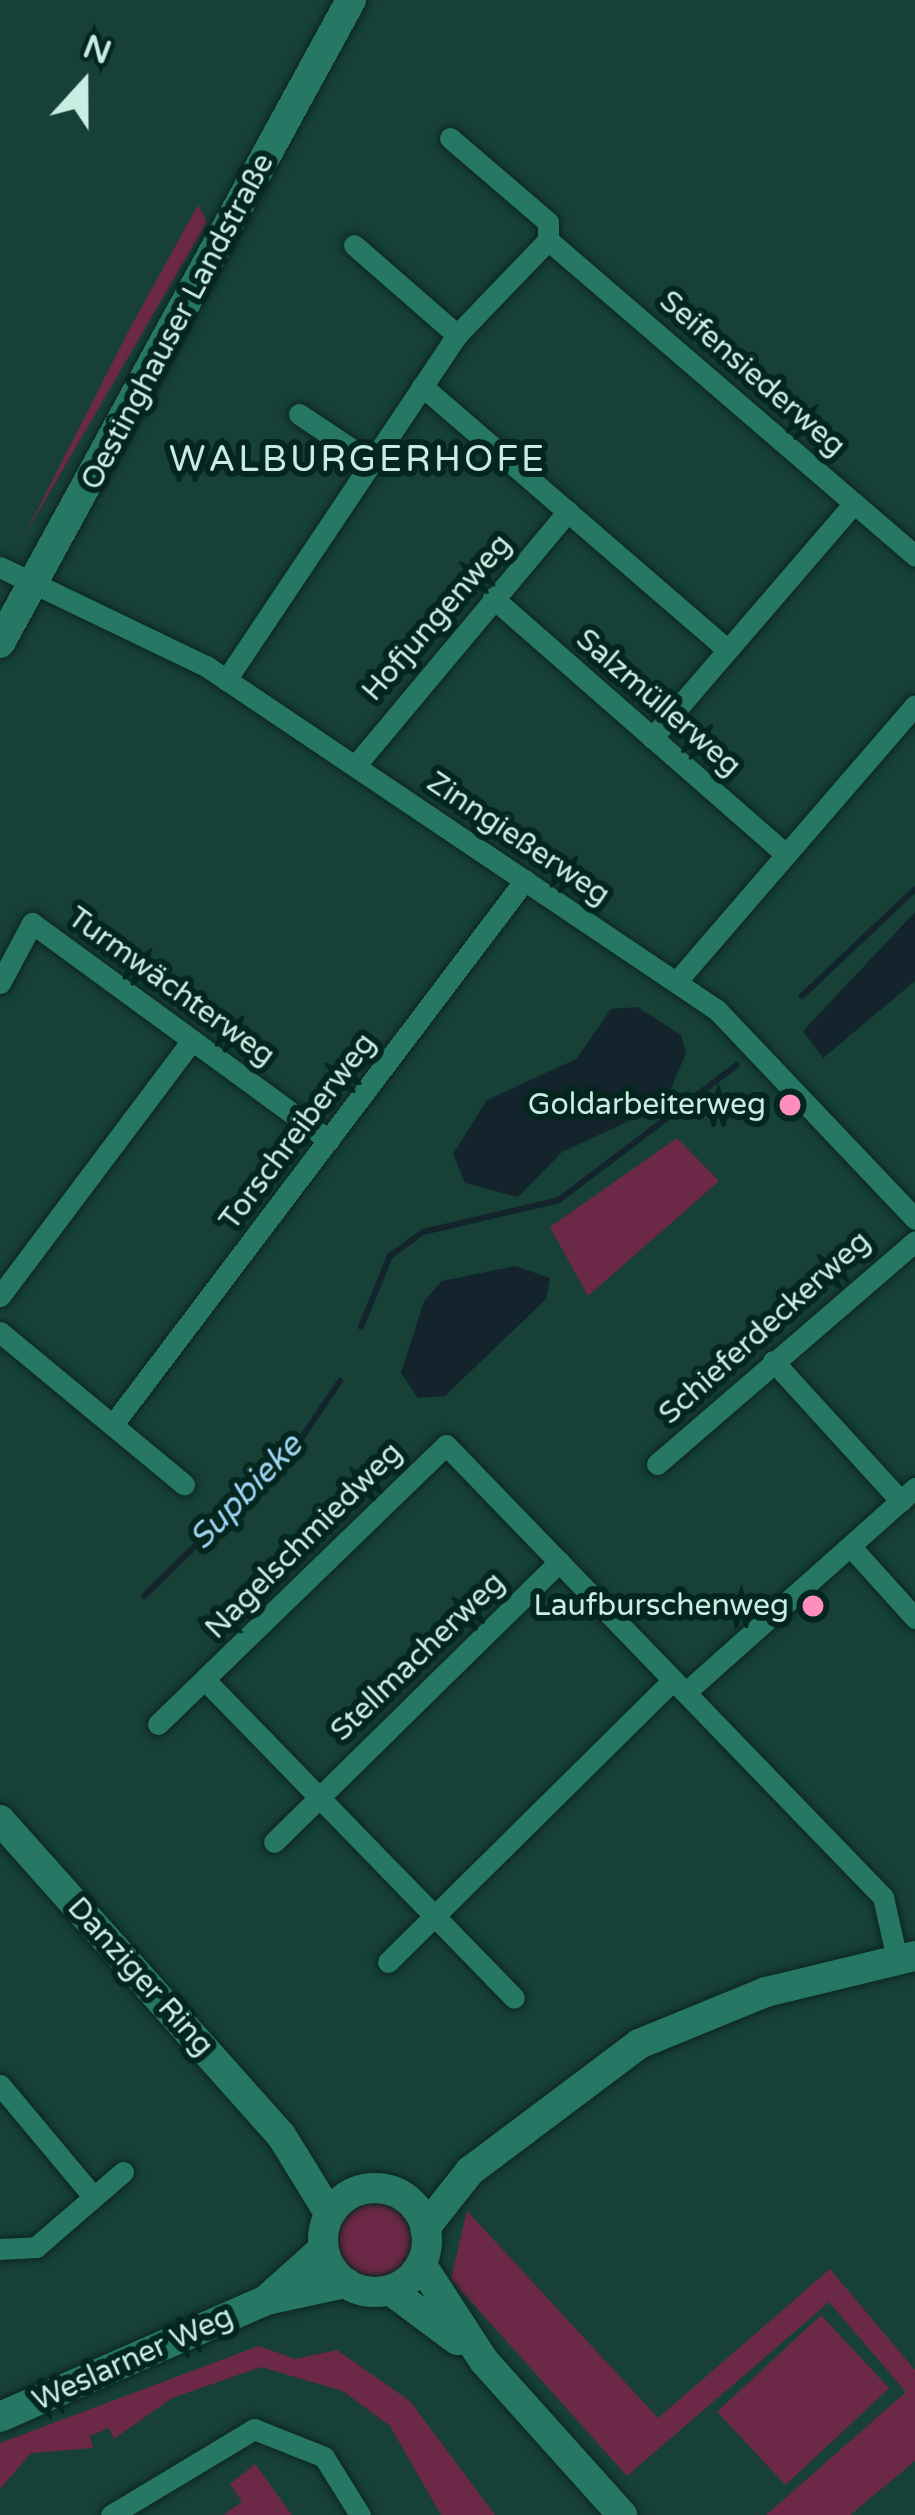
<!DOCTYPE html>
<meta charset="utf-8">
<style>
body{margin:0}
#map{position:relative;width:915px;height:2515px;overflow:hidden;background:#174136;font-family:"Varela Round",sans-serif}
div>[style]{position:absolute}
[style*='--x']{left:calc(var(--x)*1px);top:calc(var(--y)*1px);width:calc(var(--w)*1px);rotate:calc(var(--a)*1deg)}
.green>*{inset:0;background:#6c2847;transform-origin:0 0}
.round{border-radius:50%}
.water>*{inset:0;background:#13242d}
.stream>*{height:6px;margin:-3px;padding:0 3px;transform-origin:3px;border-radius:3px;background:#13242d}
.roads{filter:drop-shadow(0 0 3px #0c251e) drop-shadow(0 0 3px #0c251e)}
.street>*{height:21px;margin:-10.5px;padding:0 10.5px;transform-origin:10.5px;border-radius:10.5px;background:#267865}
.secondary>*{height:30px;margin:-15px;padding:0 15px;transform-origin:15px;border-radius:15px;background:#267865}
.secondary>.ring{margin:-15px;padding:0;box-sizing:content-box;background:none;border:30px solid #267865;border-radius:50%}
.dots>*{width:33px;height:33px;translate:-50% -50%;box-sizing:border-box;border:6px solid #04261e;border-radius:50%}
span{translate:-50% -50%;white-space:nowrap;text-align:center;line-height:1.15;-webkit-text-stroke:12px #04261e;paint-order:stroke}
.street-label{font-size:30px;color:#c8ede2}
.poi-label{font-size:30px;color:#c8ede2}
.right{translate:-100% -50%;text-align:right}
.water-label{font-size:33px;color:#9ed2f1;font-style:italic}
.quarter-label{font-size:36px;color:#c8ede2;letter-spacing:3px}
.north{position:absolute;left:24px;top:24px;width:120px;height:120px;-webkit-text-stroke:9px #04261e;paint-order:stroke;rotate:21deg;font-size:33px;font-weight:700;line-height:48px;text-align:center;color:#c8ede2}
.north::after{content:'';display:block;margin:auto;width:42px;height:54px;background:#c8ede2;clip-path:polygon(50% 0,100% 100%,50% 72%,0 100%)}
</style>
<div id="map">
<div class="green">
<div style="clip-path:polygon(198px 205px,207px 222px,24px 536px,129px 330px)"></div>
<div style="clip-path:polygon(677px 1138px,719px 1181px,588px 1296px,550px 1227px)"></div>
<div class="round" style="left:333px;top:2196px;width:84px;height:84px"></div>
<div style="clip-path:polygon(467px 2211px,658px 2418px,830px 2269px,915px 2370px,915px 2461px,850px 2515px,766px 2515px,906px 2392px,829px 2302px,627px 2476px,451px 2279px)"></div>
<div style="left:821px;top:2315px;width:100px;height:142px;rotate:47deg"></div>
<div style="clip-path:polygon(259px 2346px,295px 2359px,337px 2350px,410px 2401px,495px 2515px,441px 2515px,390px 2426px,343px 2391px,261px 2367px,172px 2398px,114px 2439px,109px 2428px,90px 2436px,93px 2448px,31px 2453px,0 2489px,0 2443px)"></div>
<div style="clip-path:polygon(255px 2464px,292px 2515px,223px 2515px,242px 2502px,230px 2484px)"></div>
</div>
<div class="water">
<div style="clip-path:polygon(915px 912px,915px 981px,823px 1058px,803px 1031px)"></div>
<div style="clip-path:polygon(637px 1007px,681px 1035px,686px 1053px,664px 1105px,562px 1152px,518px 1197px,465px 1183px,453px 1154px,487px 1100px,576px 1059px,611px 1009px)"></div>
<div style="clip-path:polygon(515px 1266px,550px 1278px,546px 1299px,445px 1396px,418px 1398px,401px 1373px,424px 1301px,442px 1281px)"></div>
</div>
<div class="stream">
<div style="--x:802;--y:996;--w:156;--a:-43.4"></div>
<div style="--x:361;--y:1327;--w:77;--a:-67.8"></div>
<div style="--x:390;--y:1256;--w:41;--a:-36"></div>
<div style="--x:423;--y:1232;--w:140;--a:-13.2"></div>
<div style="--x:559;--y:1200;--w:223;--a:-37.2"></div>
<div style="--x:144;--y:1596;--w:211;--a:-44.4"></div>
<div style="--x:295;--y:1448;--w:81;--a:-56.1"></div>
</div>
<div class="roads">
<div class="street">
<div style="--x:450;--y:138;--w:129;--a:40.6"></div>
<div style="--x:548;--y:222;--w:18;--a:90"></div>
<div style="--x:548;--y:240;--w:484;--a:40.7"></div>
<div style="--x:354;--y:245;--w:137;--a:41.1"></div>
<div style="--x:422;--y:386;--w:403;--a:40.8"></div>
<div style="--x:299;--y:414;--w:87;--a:33.7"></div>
<div style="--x:0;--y:567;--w:229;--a:25.7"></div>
<div style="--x:206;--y:666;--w:616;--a:33.95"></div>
<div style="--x:717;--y:1010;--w:288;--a:46.5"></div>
<div style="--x:493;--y:598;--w:387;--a:41.2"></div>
<div style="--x:226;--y:680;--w:415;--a:-56.2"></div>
<div style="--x:457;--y:335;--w:132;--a:-46.2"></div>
<div style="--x:652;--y:738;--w:310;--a:-49.3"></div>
<div style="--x:355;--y:766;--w:332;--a:-50.1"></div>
<div style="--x:677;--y:981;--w:364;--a:-49.2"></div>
<div style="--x:0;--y:983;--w:68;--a:-61.9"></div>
<div style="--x:32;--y:923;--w:368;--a:36.2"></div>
<div style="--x:0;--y:1296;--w:320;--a:-53.1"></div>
<div style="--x:0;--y:1332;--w:239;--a:39.6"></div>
<div style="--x:773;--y:1361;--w:190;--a:47.6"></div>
<div style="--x:117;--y:1419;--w:676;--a:-52.88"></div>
<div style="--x:657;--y:1464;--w:341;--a:-40.8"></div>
<div style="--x:851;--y:1547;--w:96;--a:48"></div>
<div style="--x:205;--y:1680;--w:443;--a:45.8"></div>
<div style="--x:686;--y:1692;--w:307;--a:-41.7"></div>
<div style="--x:158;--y:1724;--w:401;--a:-44.1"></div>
<div style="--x:446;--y:1445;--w:629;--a:45.97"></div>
<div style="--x:883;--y:1897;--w:64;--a:77.3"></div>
<div style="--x:274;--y:1842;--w:400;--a:-44.5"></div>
<div style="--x:388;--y:1962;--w:401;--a:-44.7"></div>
<div style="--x:0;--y:2085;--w:143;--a:50.1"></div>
<div style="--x:0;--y:2249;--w:36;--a:-3"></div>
<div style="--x:36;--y:2247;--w:115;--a:-40.8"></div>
<div style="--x:111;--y:2515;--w:167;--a:-31"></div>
<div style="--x:254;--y:2429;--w:75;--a:21.8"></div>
<div style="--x:324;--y:2457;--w:68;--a:58.2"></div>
</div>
<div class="secondary">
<div style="--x:0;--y:643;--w:733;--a:-61.37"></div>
<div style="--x:0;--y:1820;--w:422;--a:48.3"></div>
<div style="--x:281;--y:2135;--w:92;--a:58.4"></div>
<div class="ring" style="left:323px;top:2188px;width:74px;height:74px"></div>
<div style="--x:425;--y:2228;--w:73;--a:-51.7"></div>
<div style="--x:470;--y:2171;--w:211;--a:-36.9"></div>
<div style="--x:639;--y:2044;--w:137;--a:-22.3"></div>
<div style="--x:766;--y:1992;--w:153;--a:-13.6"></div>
<div style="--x:421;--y:2264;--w:116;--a:57"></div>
<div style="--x:484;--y:2361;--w:207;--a:48.1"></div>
<div style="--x:390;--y:2290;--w:84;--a:36.7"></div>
<div style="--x:266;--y:2300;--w:82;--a:-12"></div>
<div style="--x:0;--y:2417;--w:291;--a:-23.7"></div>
<div style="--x:266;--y:2300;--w:76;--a:-41.8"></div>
</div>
</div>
<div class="dots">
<div style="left:790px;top:1105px;background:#fe8ebd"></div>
<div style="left:813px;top:1606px;background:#fe8ebd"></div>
</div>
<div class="street-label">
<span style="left:178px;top:322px;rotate:-62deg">Oestinghauser Landstraße</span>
<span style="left:752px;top:374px;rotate:41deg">Seifensiederweg</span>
<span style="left:437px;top:618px;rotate:-49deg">Hofjungenweg</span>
<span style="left:658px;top:703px;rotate:41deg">Salzmüllerweg</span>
<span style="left:518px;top:839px;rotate:34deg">Zinngießerweg</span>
<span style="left:171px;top:987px;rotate:36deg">Turmwächterweg</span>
<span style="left:298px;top:1132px;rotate:-53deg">Torschreiberweg</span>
<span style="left:765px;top:1328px;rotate:-42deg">Schieferdeckerweg</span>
<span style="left:304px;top:1541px;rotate:-45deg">Nagelschmiedweg</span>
<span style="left:418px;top:1657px;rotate:-44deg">Stellmacherweg</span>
<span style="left:140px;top:1977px;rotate:48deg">Danziger Ring</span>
<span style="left:133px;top:2359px;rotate:-24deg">Weslarner Weg</span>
</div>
<div class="poi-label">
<span class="right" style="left:766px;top:1105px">Goldarbeiterweg</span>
<span class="right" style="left:789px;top:1606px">Laufburschenweg</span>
</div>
<div class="water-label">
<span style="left:246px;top:1492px;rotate:-46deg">Supbieke</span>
</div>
<div class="quarter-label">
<span style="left:358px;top:460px">WALBURGERHOFE</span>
</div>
<div class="north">N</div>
</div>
